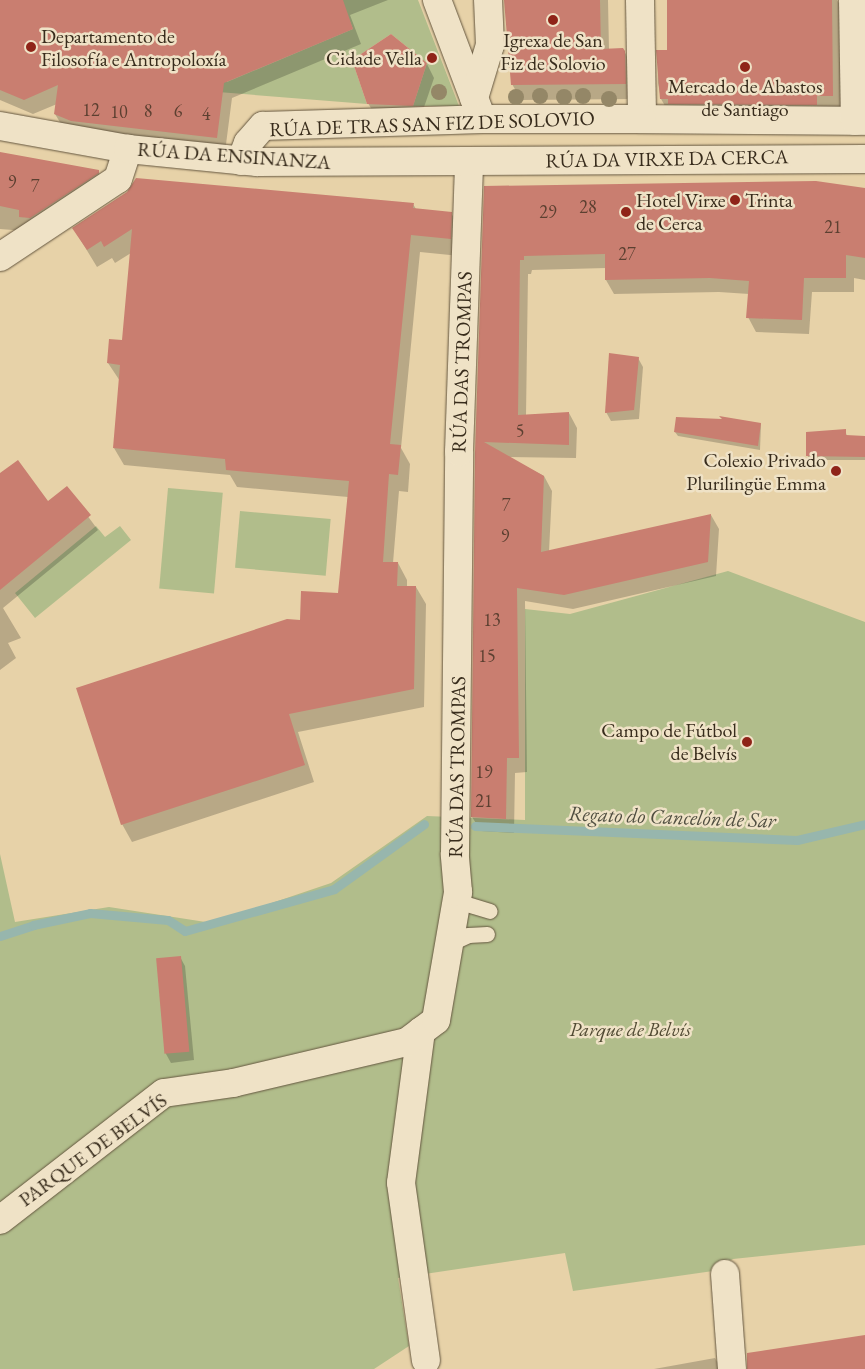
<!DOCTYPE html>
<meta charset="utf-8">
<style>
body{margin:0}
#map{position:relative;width:865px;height:1369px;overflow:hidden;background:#e7d2a8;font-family:"EB Garamond",serif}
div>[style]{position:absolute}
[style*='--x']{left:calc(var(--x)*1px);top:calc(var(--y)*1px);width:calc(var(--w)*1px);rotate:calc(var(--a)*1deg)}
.green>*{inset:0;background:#b1bd8b;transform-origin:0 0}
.shadow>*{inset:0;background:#0003}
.stream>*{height:9px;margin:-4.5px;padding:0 4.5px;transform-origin:4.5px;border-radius:4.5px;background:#97b6ad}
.building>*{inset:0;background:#c97e70;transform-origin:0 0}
.roads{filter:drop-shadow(0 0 1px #64563f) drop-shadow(0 0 1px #64563f)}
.lane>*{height:15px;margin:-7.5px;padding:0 7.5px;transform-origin:7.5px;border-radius:7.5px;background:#efe2c6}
.street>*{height:28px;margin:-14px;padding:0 14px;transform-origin:14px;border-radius:14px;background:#efe2c6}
.secondary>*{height:28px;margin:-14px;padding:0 14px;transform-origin:14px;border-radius:14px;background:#efe2c6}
.trees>*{width:16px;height:16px;margin:-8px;border-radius:50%;background:#948767}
.dots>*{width:14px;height:14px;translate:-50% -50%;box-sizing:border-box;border:2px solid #efe2c6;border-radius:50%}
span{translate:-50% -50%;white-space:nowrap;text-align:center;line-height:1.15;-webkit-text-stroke:5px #efe2c6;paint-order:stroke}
.number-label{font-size:18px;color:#5c4031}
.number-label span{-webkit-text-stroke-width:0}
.poi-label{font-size:20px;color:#382c1c}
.left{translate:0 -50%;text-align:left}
.right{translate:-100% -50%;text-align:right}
.street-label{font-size:20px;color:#382c1c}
.park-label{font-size:20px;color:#504932;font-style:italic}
.water-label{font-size:21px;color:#504e40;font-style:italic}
</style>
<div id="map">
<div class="green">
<div style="clip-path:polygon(341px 0,418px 0,459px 106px,413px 106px,427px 63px,391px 34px,352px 60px,367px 104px,168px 88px,223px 72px,227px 82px,353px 29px)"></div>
<div style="left:168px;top:488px;width:55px;height:101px;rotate:5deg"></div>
<div style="left:240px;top:511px;width:91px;height:57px;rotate:5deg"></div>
<div style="clip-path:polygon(96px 526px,105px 537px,120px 526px,131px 540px,35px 618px,15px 593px)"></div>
<div style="clip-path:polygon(728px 571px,865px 622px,865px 1245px,733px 1259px,713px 1271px,573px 1291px,565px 1253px,398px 1278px,409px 1346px,374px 1369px,0 1369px,0 854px,15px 922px,109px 907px,212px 923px,331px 883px,427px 816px,525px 820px,525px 609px,570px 614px)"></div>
</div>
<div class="shadow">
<div style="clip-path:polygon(0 0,388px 0,350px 15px,361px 44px,232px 98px,225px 152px,64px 129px,55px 114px,57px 104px,33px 114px,0 100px)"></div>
<div style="clip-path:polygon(506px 0,608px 0,609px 50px,624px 51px,634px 68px,634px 99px,521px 100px,512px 84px)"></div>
<div style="clip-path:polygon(668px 0,837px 0,847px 17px,848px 112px,671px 116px,661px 99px,658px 83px,658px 52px,669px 52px)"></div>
<div style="clip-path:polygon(427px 64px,434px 78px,420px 119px,376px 117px,368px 103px)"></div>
<div style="clip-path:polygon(0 153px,98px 171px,106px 185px,38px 232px,0 229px)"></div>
<div style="clip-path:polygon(485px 187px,865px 189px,865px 280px,854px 278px,854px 292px,812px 292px,809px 334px,756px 332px,748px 317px,749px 294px,719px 292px,614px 294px,606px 280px,606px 268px,532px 270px,531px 274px,528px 274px,526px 416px,569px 413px,577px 428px,576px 458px,508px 457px,544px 476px,552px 491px,549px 552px,711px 515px,719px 529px,716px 576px,573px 609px,525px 601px,527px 772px,515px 773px,514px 833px,481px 831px,472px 817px)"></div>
<div style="clip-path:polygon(413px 204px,416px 209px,451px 213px,461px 230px,460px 256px,420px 252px,401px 448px,410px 464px,408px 492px,399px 491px,393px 563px,398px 563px,407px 580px,407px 587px,416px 587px,426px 604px,424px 707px,298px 732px,314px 782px,132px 842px,122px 824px,301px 621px,339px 594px,348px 497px,237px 487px,230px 475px,124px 465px,114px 448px,120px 381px,108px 363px,123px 341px,131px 253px,115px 263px,112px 258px,97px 267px,74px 229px)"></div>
<div style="clip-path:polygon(638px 358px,643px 367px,639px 419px,611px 421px,606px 412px)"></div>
<div style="clip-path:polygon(761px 424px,760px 450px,678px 436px,675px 432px)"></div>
<div style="clip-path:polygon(845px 430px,847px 436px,865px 436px,865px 460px,810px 460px,807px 455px)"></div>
<div style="clip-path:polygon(0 475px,48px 503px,67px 488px,98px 530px,3px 608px,21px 638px,8px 643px,16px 658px,0 670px)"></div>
<div style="clip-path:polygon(180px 957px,185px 966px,194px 1060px,171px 1063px,166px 1054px)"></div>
<div style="clip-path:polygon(715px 1358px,721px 1369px,654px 1369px)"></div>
</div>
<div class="stream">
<div style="--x:475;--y:826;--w:322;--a:2.5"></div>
<div style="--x:797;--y:840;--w:70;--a:-13.2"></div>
<div style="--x:0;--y:936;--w:35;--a:-18"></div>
<div style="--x:33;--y:925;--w:58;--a:-11.9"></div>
<div style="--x:90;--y:913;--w:78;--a:5.1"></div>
<div style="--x:168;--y:920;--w:20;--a:33"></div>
<div style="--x:185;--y:931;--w:155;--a:-15.7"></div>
<div style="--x:334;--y:889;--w:111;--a:-35.8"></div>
</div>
<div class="building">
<div style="clip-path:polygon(0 0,343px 0,353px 29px,224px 83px,217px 138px,71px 121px,54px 114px,58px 85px,24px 100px,0 90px)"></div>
<div style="clip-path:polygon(504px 0,600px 0,601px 49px,623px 48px,625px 51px,626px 84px,511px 85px)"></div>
<div style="clip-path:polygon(667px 0,832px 0,833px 96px,817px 96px,817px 105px,668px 104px,668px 99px,660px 99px,656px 50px,667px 50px)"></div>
<div style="clip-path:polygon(391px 34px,427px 63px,413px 106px,367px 104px,352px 60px)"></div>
<div style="clip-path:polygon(0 152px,99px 170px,99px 173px,30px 218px,19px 217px,19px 210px,0 206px)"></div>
<div style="clip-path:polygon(136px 178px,414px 203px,413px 208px,452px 212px,451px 239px,411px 235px,390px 444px,401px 445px,398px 475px,389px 474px,383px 562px,398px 562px,397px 586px,416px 586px,414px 689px,289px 714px,305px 765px,121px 825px,76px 688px,287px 619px,300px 620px,301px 591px,338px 593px,349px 481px,226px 470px,225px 459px,113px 448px,120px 365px,107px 363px,109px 339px,122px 340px,132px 229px,104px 247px,101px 241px,87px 250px,72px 228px,127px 192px)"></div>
<div style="clip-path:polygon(816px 181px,865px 188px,865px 258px,846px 255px,846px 278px,804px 278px,802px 320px,746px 318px,749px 281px,710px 278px,605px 280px,605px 254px,524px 256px,524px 260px,520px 260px,518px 415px,569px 412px,569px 445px,484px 442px,544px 476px,541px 552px,711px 514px,708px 562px,564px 595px,517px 588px,519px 758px,507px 758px,506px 819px,471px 817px,475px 452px,484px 186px)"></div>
<div style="clip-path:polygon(609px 353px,639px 357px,634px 410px,605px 413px)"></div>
<div style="clip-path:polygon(719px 416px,761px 423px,758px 446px,674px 432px,676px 417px,722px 419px)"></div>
<div style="clip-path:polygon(846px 429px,846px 435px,865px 436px,865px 457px,806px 456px,806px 432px)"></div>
<div style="clip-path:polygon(18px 460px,48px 501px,67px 486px,91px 515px,0 590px,0 473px)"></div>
<div style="left:181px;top:956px;width:96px;height:25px;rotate:85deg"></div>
<div style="clip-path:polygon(865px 1335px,865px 1369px,747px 1369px,747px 1353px)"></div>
</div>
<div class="roads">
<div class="lane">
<div style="--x:457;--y:901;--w:34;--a:17"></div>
<div style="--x:449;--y:944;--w:21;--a:-25"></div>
<div style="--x:468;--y:935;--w:19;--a:-3"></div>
</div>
<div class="street">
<div style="--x:437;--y:0;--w:127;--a:69.3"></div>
<div style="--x:640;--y:0;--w:119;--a:89"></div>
<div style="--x:642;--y:119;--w:223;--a:0.5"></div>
<div style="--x:853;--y:0;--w:121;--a:89.1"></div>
<div style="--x:474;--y:98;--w:55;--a:-73.2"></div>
<div style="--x:490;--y:45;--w:45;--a:-92.5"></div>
<div style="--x:241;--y:161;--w:19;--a:-69"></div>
<div style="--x:248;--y:143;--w:23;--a:-49"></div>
<div style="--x:263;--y:126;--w:219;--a:-1.8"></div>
<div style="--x:482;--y:119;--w:160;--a:0"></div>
<div style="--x:0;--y:257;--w:141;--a:-33.5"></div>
<div style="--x:118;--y:179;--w:32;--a:-72"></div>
<div style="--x:421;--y:1031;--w:153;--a:97.5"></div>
<div style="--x:401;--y:1183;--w:179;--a:82"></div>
<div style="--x:0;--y:1220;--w:207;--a:-37.8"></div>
<div style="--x:164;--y:1093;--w:70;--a:-8.2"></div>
<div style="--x:233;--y:1083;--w:179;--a:-13.3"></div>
<div style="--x:407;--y:1042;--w:36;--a:-37"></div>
<div style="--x:436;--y:1020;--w:130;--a:-80.2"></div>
<div style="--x:458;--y:892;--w:38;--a:-95"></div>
<div style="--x:455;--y:854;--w:402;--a:-89.4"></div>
<div style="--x:459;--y:452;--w:290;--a:-88"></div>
<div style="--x:725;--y:1274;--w:95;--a:85.8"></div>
</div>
<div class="secondary">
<div style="--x:0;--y:126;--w:130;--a:10.2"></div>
<div style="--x:128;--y:149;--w:130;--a:5.8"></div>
<div style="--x:257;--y:162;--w:608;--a:-0.28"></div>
</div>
</div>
<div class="trees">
<div style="left:439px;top:92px"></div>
<div style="left:540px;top:96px"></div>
<div style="left:583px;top:96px"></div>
<div style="left:516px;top:97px"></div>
<div style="left:564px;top:97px"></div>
<div style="left:609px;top:99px"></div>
</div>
<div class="dots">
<div style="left:553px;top:20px;background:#8f2418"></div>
<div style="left:31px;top:47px;background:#8f2418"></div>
<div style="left:432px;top:58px;background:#8f2418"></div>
<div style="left:745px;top:67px;background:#8f2418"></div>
<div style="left:735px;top:200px;background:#8f2418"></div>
<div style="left:626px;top:212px;background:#8f2418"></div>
<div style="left:836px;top:471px;background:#8f2418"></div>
<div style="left:747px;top:742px;background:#8f2418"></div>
</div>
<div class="number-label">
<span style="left:91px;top:110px">12</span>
<span style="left:148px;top:111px">8</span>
<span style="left:178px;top:111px">6</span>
<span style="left:119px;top:112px">10</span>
<span style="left:206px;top:114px">4</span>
<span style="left:12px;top:182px">9</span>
<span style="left:35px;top:186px">7</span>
<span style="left:588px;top:207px">28</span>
<span style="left:548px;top:212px">29</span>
<span style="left:833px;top:227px">21</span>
<span style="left:627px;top:254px">27</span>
<span style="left:520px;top:431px">5</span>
<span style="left:506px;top:505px">7</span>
<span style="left:505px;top:536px">9</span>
<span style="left:492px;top:620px">13</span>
<span style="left:487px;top:656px">15</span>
<span style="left:484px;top:772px">19</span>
<span style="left:484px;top:801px">21</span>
</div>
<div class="poi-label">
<span class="left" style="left:41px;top:48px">Departamento de<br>Filosofía e Antropoloxía</span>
<span style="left:553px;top:52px">Igrexa de San<br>Fiz de Solovio</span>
<span class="right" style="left:422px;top:58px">Cidade Vella</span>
<span style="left:745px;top:98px">Mercado de Abastos<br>de Santiago</span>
<span class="left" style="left:636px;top:212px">Hotel Virxe<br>de Cerca</span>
<span class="left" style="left:745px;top:200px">Trinta</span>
<span class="right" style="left:826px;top:472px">Colexio Privado<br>Plurilingüe Emma</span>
<span class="right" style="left:737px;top:742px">Campo de Fútbol<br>de Belvís</span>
</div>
<div class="street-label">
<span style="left:432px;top:124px;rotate:-2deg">RÚA DE TRAS SAN FIZ DE SOLOVIO</span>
<span style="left:234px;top:156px;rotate:4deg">RÚA DA ENSINANZA</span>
<span style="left:667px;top:159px;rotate:-1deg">RÚA DA VIRXE DA CERCA</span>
<span style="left:462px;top:362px;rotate:-88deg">RÚA DAS TROMPAS</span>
<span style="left:457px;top:767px;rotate:-89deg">RÚA DAS TROMPAS</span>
<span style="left:93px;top:1150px;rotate:-36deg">PARQUE DE BELVÍS</span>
</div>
<div class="park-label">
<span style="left:630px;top:1029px">Parque de Belvís</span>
</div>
<div class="water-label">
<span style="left:672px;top:817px;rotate:2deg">Regato do Cancelón de Sar</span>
</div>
</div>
